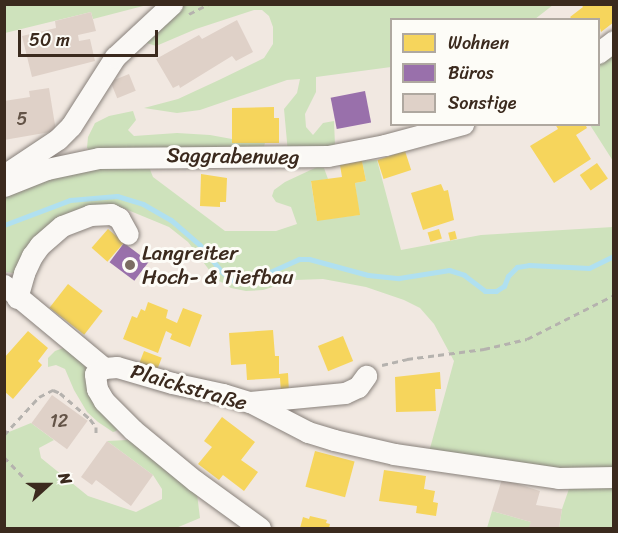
<!DOCTYPE html>
<meta charset="utf-8">
<style>
body{margin:0}
#map{position:relative;width:618px;height:533px;overflow:hidden;background:#f1e8e1;font-family:Sriracha,sans-serif}
div>[style]{position:absolute}
[style*='--x']{left:calc(var(--x)*1px);top:calc(var(--y)*1px);width:calc(var(--w)*1px);rotate:calc(var(--a)*1deg)}
.green>*{inset:0;background:#cee2bc}
.homes>*{inset:0;background:#f6d55c;transform-origin:0 0}
.offices>*{inset:0;background:#9970ab;transform-origin:0 0}
.stream>*{height:5px;margin:-2.5px;padding:0 2.5px;transform-origin:2.5px;border-radius:2.5px;background:#b0e0f0}
.building>*{inset:0;background:#dfd1c8;transform-origin:0 0}
.path>*{height:3px;margin-top:-1.5px;transform-origin:0;background:repeating-linear-gradient(90deg,#b5b2ae 0 6px,transparent 0 10.5px)}
.roads{filter:drop-shadow(0 0 2px #88817b) drop-shadow(0 0 2px #88817b)}
.minor>*{height:21px;margin:-10.5px;padding:0 10.5px;transform-origin:10.5px;border-radius:10.5px;background:#faf8f5}
.dots>*{width:16px;height:16px;translate:-50% -50%;box-sizing:border-box;border:3px solid #fdfcf7;border-radius:50%}
span{translate:-50% -50%;white-space:nowrap;text-align:center;line-height:1.15;-webkit-text-stroke:6px #fdfcf7;paint-order:stroke}
.number-label{font-size:18px;color:#645448}
.number-label span{-webkit-text-stroke-width:0}
.street-label{font-size:21px;color:#3b2a1e}
.poi-label{font-size:21px;color:#3b2a1e}
.left{translate:0 -50%;text-align:left}
.frame{position:absolute;inset:0;border:6px solid #3b2a1e;pointer-events:none}
.legend{position:absolute;left:390px;top:18px;width:210px;height:108px;box-sizing:border-box;background:#fdfcf7;border:2px solid #afa8a0;margin:0;padding:8px 10px;list-style:none;font-size:18px;color:#3b2a1e}
.legend li{display:flex;align-items:center;gap:12px;height:30px}
.legend b{width:30px;border:2px solid #afa8a0}
.north{position:absolute;left:18px;top:455px;width:60px;height:60px;-webkit-text-stroke:4px #fdfcf7;paint-order:stroke;rotate:69deg;font-size:16px;font-weight:700;line-height:24px;text-align:center;color:#3b2a1e}
.north::after{content:'';display:block;margin:auto;width:21px;height:27px;background:#3b2a1e;clip-path:polygon(50% 0,100% 100%,50% 72%,0 100%)}
.scale{position:absolute;left:18px;top:30px;width:140px;height:27px;box-sizing:border-box;border:3px solid #3b2a1e;border-top:0;padding-left:8px;font-size:18px;line-height:21px;white-space:nowrap;color:#3b2a1e;-webkit-text-stroke:4px #fdfcf7;paint-order:stroke}
</style>
<div id="map">
<div class="green">
<div style="clip-path:polygon(5px 4px,147px 4px,147px 5px,93px 19px,91px 12px,5px 33px)"></div>
<div style="clip-path:polygon(179px 5px,553px 5px,535px 19px,392px 20px,391px 67px,316px 77px,316px 92px,305px 114px,306px 127px,313px 135px,323px 123px,334px 121px,335px 145px,288px 153px,284px 109px,297px 93px,300px 79px,287px 80px,200px 110px,177px 113px,144px 108px,178px 99px,219px 80px,264px 58px,273px 44px,273px 27px,269px 16px,262px 10px,254px 10px,196px 29px,156px 46px,141px 41px)"></div>
<div style="clip-path:polygon(613px 51px,613px 161px,590px 125px,598px 124px,599px 64px)"></div>
<div style="clip-path:polygon(133px 111px,136px 120px,128px 130px,134px 136px,177px 133px,210px 135px,232px 139px,233px 143px,265px 143px,263px 150px,92px 152px,87px 148px,88px 137px,95px 123px,109px 116px)"></div>
<div style="clip-path:polygon(377px 160px,401px 250px,481px 235px,613px 227px,613px 471px,564px 471px,429px 452px,454px 361px,434px 324px,420px 308px,404px 300px,366px 287px,323px 279px,295px 280px,263px 290px,246px 291px,231px 288px,216px 279px,188px 242px,169px 227px,123px 208px,98px 207px,14px 273px,4px 272px,4px 198px,69px 172px,147px 162px,153px 177px,225px 231px,276px 231px,297px 224px,291px 207px,276px 202px,272px 196px,274px 190px,285px 182px,317px 167px,324px 168px,328px 179px,311px 182px,317px 220px,359px 215px,355px 183px,366px 181px,362px 161px)"></div>
<div style="clip-path:polygon(66px 347px,82px 361px,118px 429px,116px 431px,113px 432px,98px 422px,87px 412px,74px 390px,65px 369px,56px 365px,48px 367px,48px 358px,55px 351px)"></div>
<div style="clip-path:polygon(31px 423px,54px 440px,39px 448px,41px 458px,88px 496px,136px 512px,162px 499px,162px 489px,153px 475px,107px 441px,127px 440px,134px 443px,197px 494px,200px 518px,176px 528px,5px 528px,4px 434px)"></div>
<div style="clip-path:polygon(613px 485px,613px 528px,559px 528px,562px 509px,570px 486px)"></div>
<div style="clip-path:polygon(492px 511px,531px 522px,530px 527px,541px 528px,487px 528px)"></div>
</div>
<div class="homes">
<div style="clip-path:polygon(581px 4px,614px 4px,614px 22px,601px 32px,598px 20px,573px 20px,570px 17px,583px 7px)"></div>
<div style="clip-path:polygon(274px 107px,274px 118px,279px 118px,279px 143px,232px 143px,232px 108px)"></div>
<div style="clip-path:polygon(555px 124px,585px 124px,587px 128px,576px 135px,591px 159px,554px 183px,530px 146px,558px 129px)"></div>
<div style="left:405px;top:151px;width:20px;height:29px;rotate:72deg"></div>
<div style="clip-path:polygon(362px 161px,366px 181px,355px 183px,360px 215px,317px 221px,311px 181px,342px 177px,340px 165px)"></div>
<div style="left:597px;top:163px;width:19px;height:21px;rotate:55deg"></div>
<div style="clip-path:polygon(201px 174px,227px 178px,226px 202px,220px 202px,220px 207px,200px 206px)"></div>
<div style="clip-path:polygon(441px 184px,444px 191px,448px 190px,454px 220px,423px 230px,411px 193px)"></div>
<div style="left:108px;top:229px;width:21px;height:25px;rotate:41deg"></div>
<div style="left:439px;top:229px;width:10px;height:12px;rotate:73deg"></div>
<div style="left:455px;top:231px;width:8px;height:7px;rotate:76deg"></div>
<div style="left:68px;top:284px;width:44px;height:30px;rotate:38deg"></div>
<div style="clip-path:polygon(148px 302px,168px 310px,166px 318px,177px 323px,183px 308px,202px 315px,190px 347px,170px 339px,172px 334px,166px 331px,158px 353px,123px 339px,132px 316px,137px 318px,141px 309px,145px 311px)"></div>
<div style="clip-path:polygon(273px 330px,275px 356px,279px 356px,279px 374px,288px 373px,289px 393px,281px 393px,280px 378px,247px 380px,246px 364px,231px 365px,229px 333px)"></div>
<div style="clip-path:polygon(28px 331px,48px 348px,38px 361px,42px 365px,13px 399px,4px 391px,4px 358px)"></div>
<div style="left:343px;top:336px;width:27px;height:27px;rotate:68deg"></div>
<div style="left:144px;top:351px;width:19px;height:15px;rotate:21deg"></div>
<div style="clip-path:polygon(440px 372px,441px 389px,435px 389px,436px 411px,396px 412px,395px 377px)"></div>
<div style="clip-path:polygon(222px 417px,255px 442px,241px 460px,258px 472px,244px 491px,223px 475px,219px 480px,198px 464px,212px 447px,204px 441px)"></div>
<div style="left:315px;top:451px;width:41px;height:37px;rotate:15deg"></div>
<div style="clip-path:polygon(384px 470px,426px 476px,424px 489px,435px 491px,433px 502px,438px 503px,436px 516px,416px 513px,417px 506px,379px 501px)"></div>
<div style="clip-path:polygon(310px 516px,327px 520px,326px 523px,330px 524px,329px 528px,300px 528px,303px 517px,309px 519px)"></div>
</div>
<div class="offices">
<div style="left:365px;top:91px;width:32px;height:35px;rotate:79deg"></div>
<div style="left:124px;top:243px;width:31px;height:24px;rotate:37deg"></div>
</div>
<div class="stream">
<div style="--x:4;--y:225;--w:71;--a:-20.7"></div>
<div style="--x:70;--y:200;--w:47;--a:-4.9"></div>
<div style="--x:117;--y:196;--w:27;--a:17"></div>
<div style="--x:143;--y:204;--w:32;--a:30"></div>
<div style="--x:171;--y:220;--w:38;--a:41"></div>
<div style="--x:200;--y:245;--w:35;--a:51"></div>
<div style="--x:222;--y:272;--w:13;--a:39"></div>
<div style="--x:232;--y:280;--w:9;--a:0"></div>
<div style="--x:241;--y:280;--w:20;--a:-11"></div>
<div style="--x:261;--y:276;--w:42;--a:-24.1"></div>
<div style="--x:299;--y:259;--w:10;--a:0"></div>
<div style="--x:309;--y:259;--w:61;--a:15.2"></div>
<div style="--x:368;--y:275;--w:31;--a:6"></div>
<div style="--x:399;--y:278;--w:51;--a:-9.1"></div>
<div style="--x:449;--y:270;--w:16;--a:18"></div>
<div style="--x:464;--y:275;--w:26;--a:37"></div>
<div style="--x:485;--y:291;--w:11;--a:0"></div>
<div style="--x:496;--y:291;--w:9;--a:-32"></div>
<div style="--x:504;--y:286;--w:11;--a:-68"></div>
<div style="--x:508;--y:276;--w:13;--a:-45"></div>
<div style="--x:517;--y:267;--w:12;--a:-9"></div>
<div style="--x:529;--y:265;--w:60;--a:2.9"></div>
<div style="--x:589;--y:268;--w:28;--a:-26"></div>
</div>
<div class="building">
<div style="clip-path:polygon(91px 12px,96px 31px,78px 35px,79px 41px,90px 39px,95px 61px,32px 77px,22px 36px,56px 28px,55px 21px)"></div>
<div style="clip-path:polygon(237px 20px,253px 52px,236px 61px,232px 56px,180px 88px,179px 85px,173px 88px,156px 59px,199px 35px,202px 39px)"></div>
<div style="left:129px;top:74px;width:18px;height:20px;rotate:68deg"></div>
<div style="clip-path:polygon(49px 88px,56px 131px,4px 140px,4px 101px,30px 97px,29px 91px)"></div>
<div style="left:52px;top:395px;width:44px;height:35px;rotate:36deg"></div>
<div style="clip-path:polygon(107px 441px,153px 475px,131px 506px,96px 480px,92px 485px,81px 477px)"></div>
<div style="clip-path:polygon(502px 479px,540px 491px,536px 505px,562px 509px,559px 528px,529px 527px,531px 522px,492px 511px)"></div>
</div>
<div class="path">
<div style="--x:189;--y:14;--w:22;--a:-27"></div>
<div style="--x:382;--y:365;--w:26;--a:-13"></div>
<div style="--x:407;--y:359;--w:78;--a:-7.4"></div>
<div style="--x:484;--y:349;--w:44;--a:-13.1"></div>
<div style="--x:527;--y:339;--w:97;--a:-26.8"></div>
<div style="--x:4;--y:435;--w:52;--a:-47.4"></div>
<div style="--x:39;--y:397;--w:16;--a:-27"></div>
<div style="--x:53;--y:390;--w:8;--a:23"></div>
<div style="--x:60;--y:393;--w:40;--a:41"></div>
<div style="--x:90;--y:419;--w:10;--a:53"></div>
<div style="--x:96;--y:427;--w:8;--a:90"></div>
<div style="--x:4;--y:457;--w:29;--a:46"></div>
</div>
<div class="roads">
<div class="minor">
<div style="--x:598;--y:53;--w:20;--a:-37"></div>
<div style="--x:4;--y:175;--w:65;--a:-33.7"></div>
<div style="--x:58;--y:139;--w:18;--a:-45"></div>
<div style="--x:71;--y:126;--w:82;--a:-57.5"></div>
<div style="--x:115;--y:57;--w:78;--a:-42.9"></div>
<div style="--x:4;--y:186;--w:46;--a:-21.6"></div>
<div style="--x:47;--y:169;--w:53;--a:-11.9"></div>
<div style="--x:99;--y:158;--w:229;--a:-0.5"></div>
<div style="--x:328;--y:156;--w:58;--a:-10.9"></div>
<div style="--x:385;--y:145;--w:81;--a:-15.1"></div>
<div style="--x:4;--y:285;--w:130;--a:39.7"></div>
<div style="--x:17;--y:298;--w:26;--a:-74"></div>
<div style="--x:24;--y:273;--w:19;--a:-65"></div>
<div style="--x:32;--y:256;--w:14;--a:-54"></div>
<div style="--x:40;--y:245;--w:29;--a:-41"></div>
<div style="--x:62;--y:226;--w:30;--a:-21"></div>
<div style="--x:90;--y:215;--w:21;--a:-3"></div>
<div style="--x:111;--y:214;--w:9;--a:27"></div>
<div style="--x:119;--y:218;--w:18;--a:61"></div>
<div style="--x:250;--y:402;--w:95;--a:-5.4"></div>
<div style="--x:345;--y:393;--w:14;--a:-25"></div>
<div style="--x:358;--y:387;--w:14;--a:-54"></div>
<div style="--x:260;--y:528;--w:80;--a:-144.1"></div>
<div style="--x:195;--y:481;--w:80;--a:-140.6"></div>
<div style="--x:133;--y:430;--w:41;--a:-135"></div>
<div style="--x:104;--y:401;--w:14;--a:-120"></div>
<div style="--x:97;--y:389;--w:15;--a:-98"></div>
<div style="--x:95;--y:374;--w:11;--a:-34"></div>
<div style="--x:104;--y:368;--w:13;--a:-4"></div>
<div style="--x:117;--y:367;--w:57;--a:16.2"></div>
<div style="--x:172;--y:383;--w:52;--a:12.2"></div>
<div style="--x:223;--y:394;--w:28;--a:17"></div>
<div style="--x:250;--y:402;--w:65;--a:27.3"></div>
<div style="--x:308;--y:432;--w:27;--a:17"></div>
<div style="--x:334;--y:440;--w:62;--a:13.1"></div>
<div style="--x:394;--y:454;--w:166;--a:8.3"></div>
<div style="--x:558;--y:478;--w:56;--a:-1"></div>
</div>
</div>
<div class="dots">
<div style="left:130px;top:265px;background:#7b6c62"></div>
</div>
<div class="number-label">
<span style="left:22px;top:119px">5</span>
<span style="left:59px;top:421px">12</span>
</div>
<div class="street-label">
<span style="left:233px;top:156px;rotate:1deg">Saggrabenweg</span>
<span style="left:189px;top:387px;rotate:16deg">Plaickstraße</span>
</div>
<div class="poi-label">
<span class="left" style="left:142px;top:265px">Langreiter<br>Hoch- &amp; Tiefbau</span>
</div>
<div class="frame"></div>
<ul class="legend">
<li><b style="height:16px;background:#f6d55c"></b>Wohnen</li>
<li><b style="height:16px;background:#9970ab"></b>Büros</li>
<li><b style="height:16px;background:#dfd1c8"></b>Sonstige</li>
</ul>
<div class="north">N</div>
<div class="scale">50 m</div>
</div>
